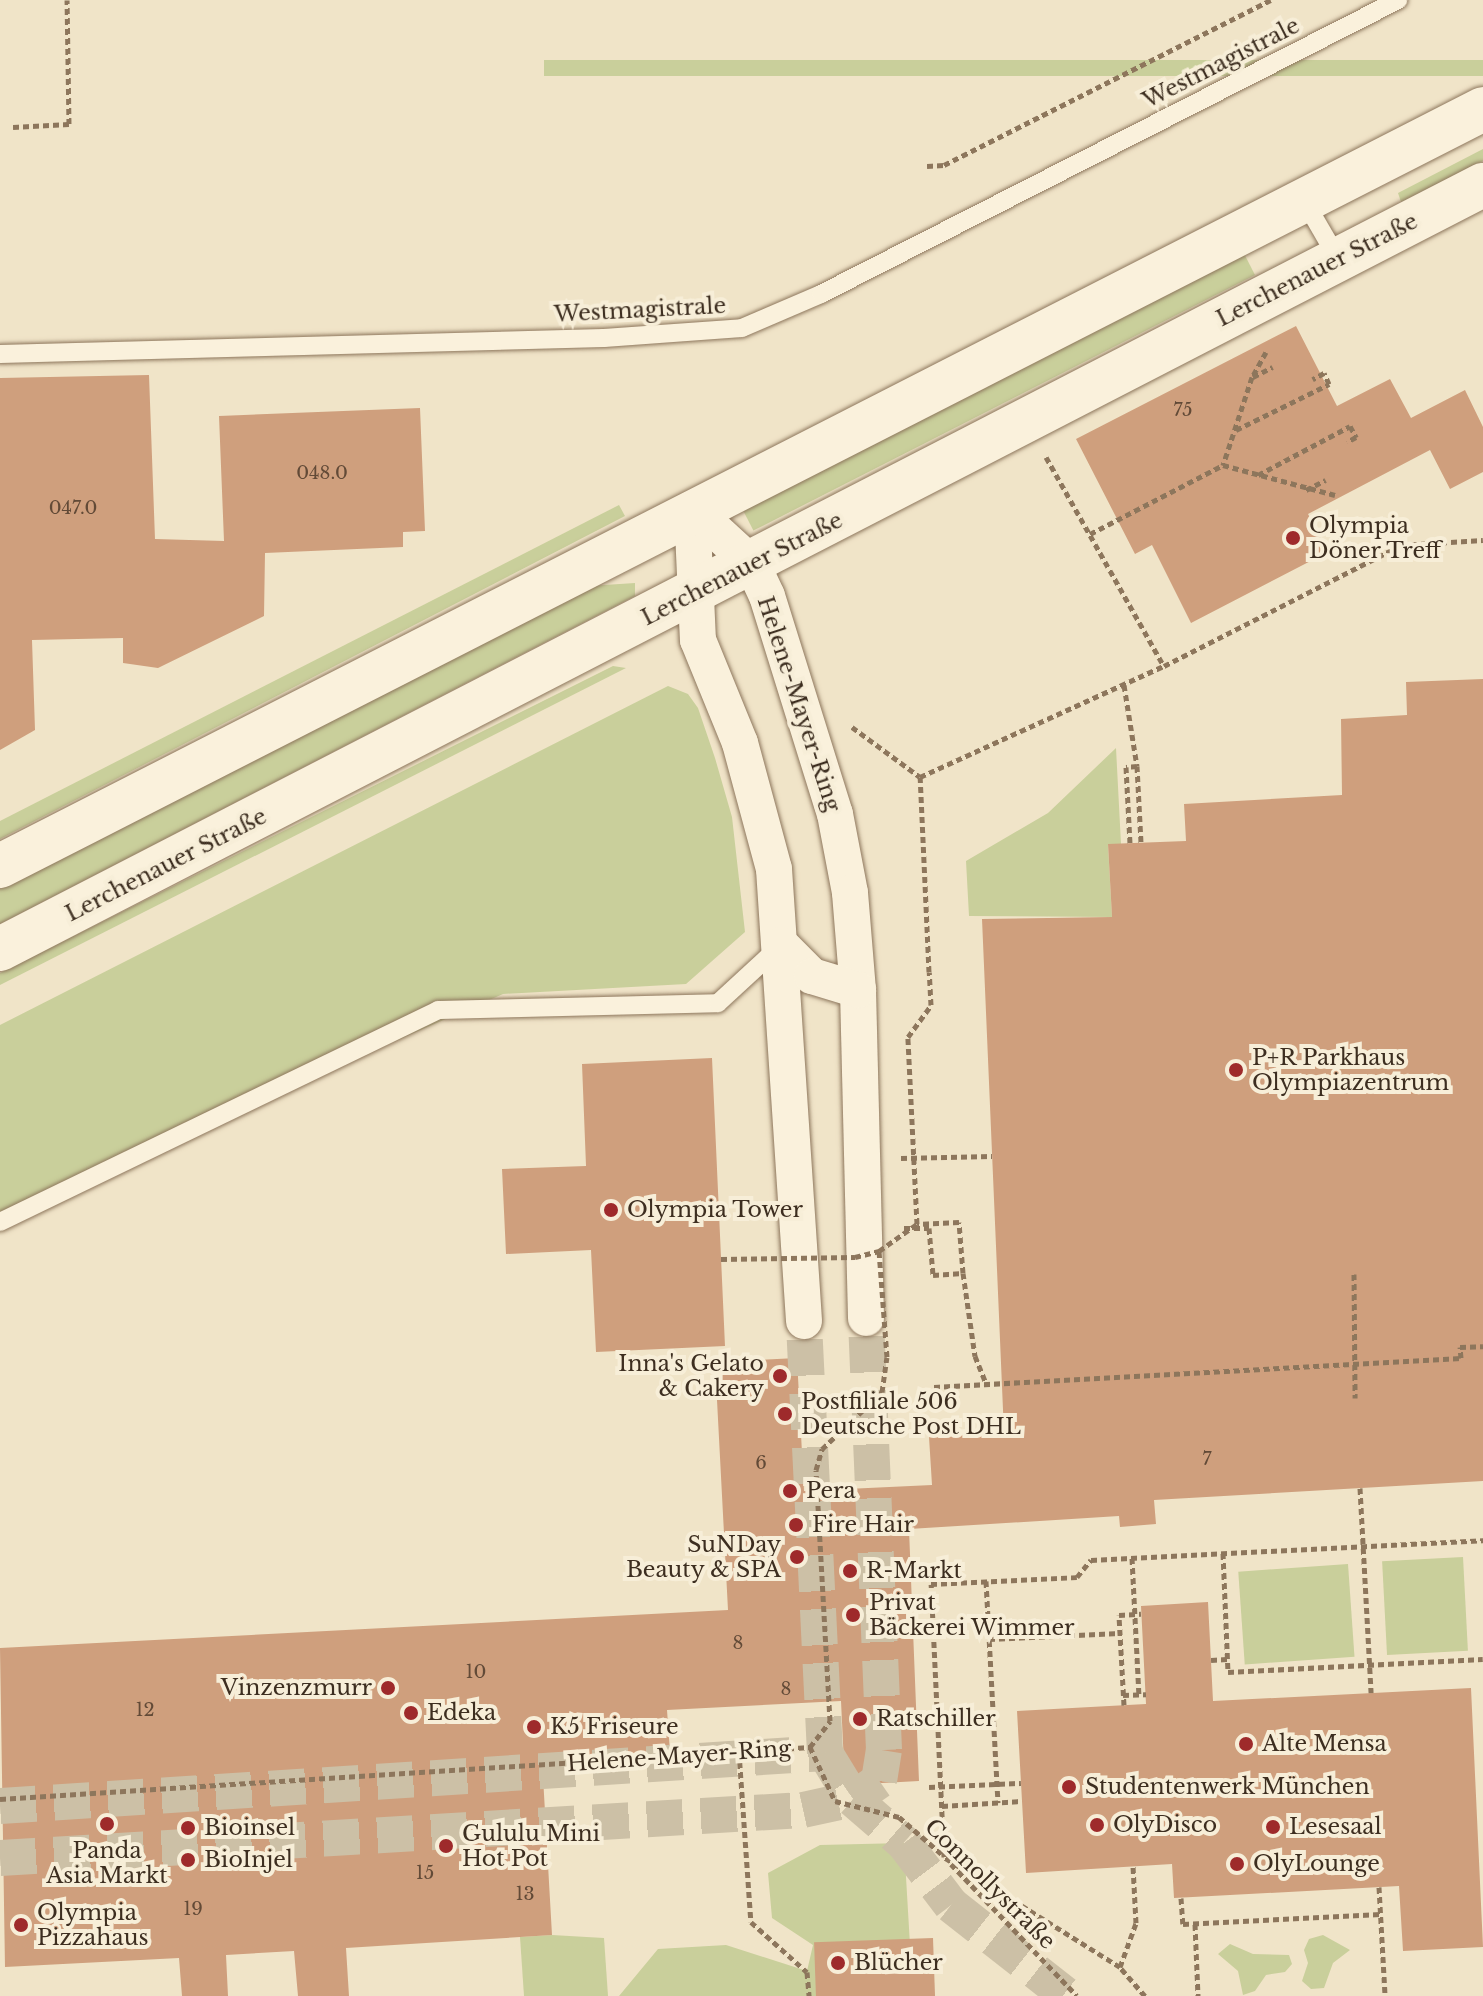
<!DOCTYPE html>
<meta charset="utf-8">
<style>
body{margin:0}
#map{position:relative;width:1483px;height:1996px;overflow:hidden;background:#f0e4c8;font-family:"Libre Baskerville",serif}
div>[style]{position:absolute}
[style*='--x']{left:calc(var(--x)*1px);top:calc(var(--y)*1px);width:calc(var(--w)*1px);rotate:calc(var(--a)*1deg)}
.green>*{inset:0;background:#c9cf9b;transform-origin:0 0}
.building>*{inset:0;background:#cf9f7d;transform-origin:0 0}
.minor-tunnel>*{height:36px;margin-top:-18px;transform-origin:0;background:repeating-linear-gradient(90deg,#ccc0a6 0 36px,transparent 0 54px)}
.path>*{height:5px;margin-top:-2.5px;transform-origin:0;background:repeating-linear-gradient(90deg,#8d765c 0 6px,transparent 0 10px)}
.roads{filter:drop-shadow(0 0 2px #8d765c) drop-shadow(0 0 2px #8d765c)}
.service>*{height:18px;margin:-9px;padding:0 9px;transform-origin:9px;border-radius:9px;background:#faf1dc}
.minor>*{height:36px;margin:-18px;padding:0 18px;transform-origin:18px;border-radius:18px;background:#faf1dc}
.secondary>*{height:44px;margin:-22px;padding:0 22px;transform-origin:22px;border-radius:22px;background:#faf1dc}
.path-bridge>*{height:5px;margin-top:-2.5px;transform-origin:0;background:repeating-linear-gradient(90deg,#8d765c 0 6px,transparent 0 10px)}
.dots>*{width:22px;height:22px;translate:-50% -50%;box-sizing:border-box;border:4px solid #f7eed8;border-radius:50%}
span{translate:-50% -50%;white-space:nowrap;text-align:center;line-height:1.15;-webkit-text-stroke:8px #f7eed8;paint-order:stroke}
.number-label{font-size:18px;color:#624a37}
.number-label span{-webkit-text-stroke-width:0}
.street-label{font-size:22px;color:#3d2e20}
.poi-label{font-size:22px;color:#3d2e20}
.left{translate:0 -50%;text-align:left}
.right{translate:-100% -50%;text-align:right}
</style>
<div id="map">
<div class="green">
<div style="left:1483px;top:60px;width:16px;height:939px;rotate:90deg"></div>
<div style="clip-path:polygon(1483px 149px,1483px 161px,1401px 202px,1398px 193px)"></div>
<div style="left:1255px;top:275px;width:563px;height:27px;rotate:153deg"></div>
<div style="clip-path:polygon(619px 505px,625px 516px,0 839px,0 821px)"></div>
<div style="clip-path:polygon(635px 583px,635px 596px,0 924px,0 889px,550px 603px,589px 586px)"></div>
<div style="clip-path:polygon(613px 666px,626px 668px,0 985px,0 973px)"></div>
<div style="clip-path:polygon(668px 686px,688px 694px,698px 708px,715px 758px,732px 817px,745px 932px,686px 984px,503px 994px,0 1214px,0 1025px)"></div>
<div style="clip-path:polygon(1116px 748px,1121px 844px,1108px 845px,1112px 917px,969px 916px,966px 861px,1048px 813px)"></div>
<div style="left:1463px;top:1557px;width:94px;height:81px;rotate:87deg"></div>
<div style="left:1348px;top:1564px;width:93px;height:110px;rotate:86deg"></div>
<div style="clip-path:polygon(904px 1843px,913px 1996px,619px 1996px,658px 1949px,726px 1945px,807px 1971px,813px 1945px,772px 1918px,768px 1873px,820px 1845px)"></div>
<div style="clip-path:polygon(552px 1935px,604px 1938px,608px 1996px,524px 1996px,520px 1937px)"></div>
<div style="clip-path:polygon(1323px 1935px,1350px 1950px,1333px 1963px,1324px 1988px,1311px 1989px,1302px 1981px,1308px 1963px,1304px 1950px,1309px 1939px)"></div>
<div style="clip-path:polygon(1230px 1944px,1253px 1954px,1289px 1955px,1292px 1964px,1285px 1972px,1266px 1975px,1255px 1991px,1243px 1995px,1238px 1971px,1218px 1954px)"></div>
</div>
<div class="building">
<div style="clip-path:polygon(1296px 326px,1337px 406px,1390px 379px,1411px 418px,1465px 390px,1483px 427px,1483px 472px,1450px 489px,1430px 450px,1308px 514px,1328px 552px,1191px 623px,1152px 545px,1135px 554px,1076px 439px)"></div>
<div style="clip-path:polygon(149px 375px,155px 539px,224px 541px,219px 416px,420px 408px,425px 531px,403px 532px,403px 547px,265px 553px,264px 616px,158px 668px,123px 663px,123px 638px,32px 640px,35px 730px,0 750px,0 378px)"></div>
<div style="clip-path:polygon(1483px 679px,1483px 1481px,1154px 1500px,1156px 1524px,1120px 1527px,1119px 1516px,909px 1529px,919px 1781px,845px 1785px,841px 1701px,667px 1710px,670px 1752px,542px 1759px,552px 1935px,346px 1948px,349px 1996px,298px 1996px,294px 1951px,226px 1955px,228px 1996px,182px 1996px,179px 1958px,5px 1967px,0 1648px,728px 1610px,715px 1362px,797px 1358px,804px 1491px,932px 1485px,929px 1437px,1004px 1433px,982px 919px,1112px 917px,1108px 844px,1186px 841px,1184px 804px,1342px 795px,1341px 719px,1407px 715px,1406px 682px)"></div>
<div style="clip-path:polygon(712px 1058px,725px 1346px,596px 1352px,591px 1250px,506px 1254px,502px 1169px,586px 1166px,582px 1064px)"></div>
<div style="clip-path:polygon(1208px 1602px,1213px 1701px,1471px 1688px,1483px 1947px,1403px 1951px,1399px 1886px,1174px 1898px,1172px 1864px,1026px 1873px,1017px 1711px,1146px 1704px,1141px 1606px)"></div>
<div style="left:933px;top:1938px;width:58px;height:119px;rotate:88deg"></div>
</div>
<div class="minor-tunnel">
<div style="--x:825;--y:1753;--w:54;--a:58.7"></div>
<div style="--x:853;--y:1799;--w:67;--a:40.8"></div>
<div style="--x:904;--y:1843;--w:78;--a:52.8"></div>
<div style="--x:951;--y:1905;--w:147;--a:38.1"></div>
<div style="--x:0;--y:1806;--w:827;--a:-3.68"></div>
<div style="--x:825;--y:1753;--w:433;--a:-92.8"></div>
<div style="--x:0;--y:1858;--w:804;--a:-3.42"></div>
<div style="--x:803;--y:1810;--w:51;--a:-12.4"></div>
<div style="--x:853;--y:1799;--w:32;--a:-35"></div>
<div style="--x:879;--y:1781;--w:31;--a:-81"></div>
<div style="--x:884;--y:1750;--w:432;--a:-92.4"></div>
</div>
<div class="path">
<div style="--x:13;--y:127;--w:56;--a:-3.1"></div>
<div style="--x:69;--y:124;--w:124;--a:-90.9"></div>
<div style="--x:927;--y:166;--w:17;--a:-3"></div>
<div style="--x:944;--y:165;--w:366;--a:-26.8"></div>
<div style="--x:1266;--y:352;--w:29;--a:119"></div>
<div style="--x:1252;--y:377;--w:93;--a:108.2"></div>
<div style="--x:1223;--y:465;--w:116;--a:15"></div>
<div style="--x:1253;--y:377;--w:22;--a:-27"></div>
<div style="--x:1236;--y:430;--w:104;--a:-26.3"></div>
<div style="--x:1329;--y:384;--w:12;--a:-114"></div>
<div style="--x:1324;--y:373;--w:13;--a:151"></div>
<div style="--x:1046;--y:457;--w:240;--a:60.6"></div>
<div style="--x:1258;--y:475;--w:104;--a:-28"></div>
<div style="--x:1350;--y:426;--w:13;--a:61"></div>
<div style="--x:1356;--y:437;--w:10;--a:151"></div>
<div style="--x:1306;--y:490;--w:22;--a:-27"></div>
<div style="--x:1090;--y:534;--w:150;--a:-27.4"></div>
<div style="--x:1124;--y:685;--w:82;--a:80.9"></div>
<div style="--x:1137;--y:766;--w:11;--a:175"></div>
<div style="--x:1126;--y:767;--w:76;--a:87"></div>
<div style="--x:852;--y:727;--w:84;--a:36.3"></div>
<div style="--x:1137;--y:766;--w:77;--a:87"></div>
<div style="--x:929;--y:972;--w:195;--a:-92.6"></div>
<div style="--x:920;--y:777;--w:268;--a:-24.5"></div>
<div style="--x:1164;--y:666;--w:266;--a:-27"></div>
<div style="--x:1401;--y:545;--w:82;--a:-3.5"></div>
<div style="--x:901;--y:1158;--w:91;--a:-1.3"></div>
<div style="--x:904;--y:1228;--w:25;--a:0"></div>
<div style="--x:929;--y:1228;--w:47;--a:85.1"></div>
<div style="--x:933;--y:1275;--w:30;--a:-4"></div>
<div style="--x:963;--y:1273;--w:51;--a:-94.5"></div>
<div style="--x:959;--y:1222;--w:42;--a:177.3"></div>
<div style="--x:963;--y:1273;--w:84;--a:81.8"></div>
<div style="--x:975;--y:1356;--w:31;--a:68"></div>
<div style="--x:1354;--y:1274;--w:124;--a:89.5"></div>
<div style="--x:934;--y:1387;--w:528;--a:-3.15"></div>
<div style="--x:1461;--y:1358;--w:11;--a:-95"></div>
<div style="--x:1460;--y:1347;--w:23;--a:-2"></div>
<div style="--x:1360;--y:1488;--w:205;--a:86.9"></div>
<div style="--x:1223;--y:1553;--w:119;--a:87.6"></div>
<div style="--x:1228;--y:1672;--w:255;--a:-2.9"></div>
<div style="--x:1132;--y:1558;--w:137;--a:87.1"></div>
<div style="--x:986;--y:1581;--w:222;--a:86.9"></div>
<div style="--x:989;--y:1639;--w:131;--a:-2.6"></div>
<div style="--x:1211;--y:1660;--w:16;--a:-4"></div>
<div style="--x:1123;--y:1695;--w:23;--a:-2"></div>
<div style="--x:1124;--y:1705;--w:90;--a:-93.2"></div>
<div style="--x:1119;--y:1615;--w:22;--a:-3"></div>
<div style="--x:810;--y:1747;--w:60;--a:65.2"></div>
<div style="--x:835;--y:1801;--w:66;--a:14"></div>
<div style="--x:899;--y:1817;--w:60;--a:40.9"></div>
<div style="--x:739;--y:1752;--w:170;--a:86"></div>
<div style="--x:751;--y:1922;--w:75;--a:41.8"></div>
<div style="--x:807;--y:1972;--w:24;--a:85"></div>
<div style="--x:0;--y:1799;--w:812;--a:-3.67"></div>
<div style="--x:810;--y:1747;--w:33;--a:-52"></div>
<div style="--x:830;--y:1721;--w:251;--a:-93.2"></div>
<div style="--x:816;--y:1470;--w:22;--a:-74"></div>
<div style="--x:822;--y:1449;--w:83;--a:-43.5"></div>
<div style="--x:882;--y:1392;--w:35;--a:-82"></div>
<div style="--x:942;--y:1806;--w:80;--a:-3.6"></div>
<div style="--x:951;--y:1864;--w:182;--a:46.3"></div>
<div style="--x:1379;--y:1887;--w:109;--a:86.8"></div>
<div style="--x:1181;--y:1898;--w:26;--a:86"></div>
<div style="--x:1183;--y:1924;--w:198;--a:-2.9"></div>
<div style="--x:1195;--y:1924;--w:72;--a:87.6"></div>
<div style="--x:1120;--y:1967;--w:47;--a:-70"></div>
<div style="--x:1136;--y:1923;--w:57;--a:-93"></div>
<div style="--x:1145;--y:1996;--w:38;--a:-131"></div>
<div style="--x:1120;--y:1967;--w:208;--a:-148"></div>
<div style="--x:944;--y:1857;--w:273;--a:-92.7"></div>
<div style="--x:931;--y:1584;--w:146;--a:-2.7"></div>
<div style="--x:1077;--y:1577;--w:22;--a:-51"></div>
<div style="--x:1091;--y:1560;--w:393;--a:-2.9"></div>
</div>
<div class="roads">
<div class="service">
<div style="--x:1305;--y:202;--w:66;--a:59.9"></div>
<div style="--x:0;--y:354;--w:604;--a:-1.52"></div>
<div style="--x:604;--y:338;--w:138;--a:-4.1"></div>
<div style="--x:742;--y:328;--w:86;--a:-23.3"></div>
<div style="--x:821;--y:294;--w:648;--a:-27"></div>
<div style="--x:0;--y:1222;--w:487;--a:-25.8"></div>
<div style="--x:438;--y:1010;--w:280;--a:-1.4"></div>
<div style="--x:718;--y:1003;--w:83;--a:-42.6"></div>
</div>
<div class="minor">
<div style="--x:692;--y:509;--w:81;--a:42.5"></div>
<div style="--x:752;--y:564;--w:35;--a:65"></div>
<div style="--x:767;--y:596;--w:228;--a:72.7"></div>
<div style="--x:835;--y:814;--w:80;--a:79.2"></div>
<div style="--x:850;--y:893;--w:97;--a:85.3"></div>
<div style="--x:858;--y:990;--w:328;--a:88.6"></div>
<div style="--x:692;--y:509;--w:131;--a:87.4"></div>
<div style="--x:698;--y:640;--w:111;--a:67.8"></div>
<div style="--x:740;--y:743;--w:131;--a:74.9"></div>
<div style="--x:774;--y:869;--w:453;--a:86.2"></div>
<div style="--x:781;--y:945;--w:44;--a:45"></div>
<div style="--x:812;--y:976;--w:48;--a:16.9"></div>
</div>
<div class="secondary">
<div style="--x:0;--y:866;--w:1665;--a:-27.04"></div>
<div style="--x:0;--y:949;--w:1668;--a:-27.26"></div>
</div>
</div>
<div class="path-bridge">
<div style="--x:721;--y:1259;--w:134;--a:-0.9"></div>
<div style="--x:855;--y:1257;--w:25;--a:-14"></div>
<div style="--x:887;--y:1357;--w:106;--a:-94.3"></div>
<div style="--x:879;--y:1251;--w:47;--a:-35.4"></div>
<div style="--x:917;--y:1224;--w:187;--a:-92.8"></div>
<div style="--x:908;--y:1037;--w:39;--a:-54"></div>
<div style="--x:931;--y:1005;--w:33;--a:-93"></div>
<div style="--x:929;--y:1787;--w:92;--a:-2.5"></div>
</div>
<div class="dots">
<div style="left:1293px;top:538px;background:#9e2a2b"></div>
<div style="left:1236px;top:1070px;background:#9e2a2b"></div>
<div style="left:611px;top:1210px;background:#9e2a2b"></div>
<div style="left:780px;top:1376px;background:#9e2a2b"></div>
<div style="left:785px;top:1414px;background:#9e2a2b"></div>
<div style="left:790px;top:1491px;background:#9e2a2b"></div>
<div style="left:796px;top:1525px;background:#9e2a2b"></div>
<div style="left:797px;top:1557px;background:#9e2a2b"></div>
<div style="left:850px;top:1571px;background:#9e2a2b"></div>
<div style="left:853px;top:1615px;background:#9e2a2b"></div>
<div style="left:388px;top:1688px;background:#9e2a2b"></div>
<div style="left:411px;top:1713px;background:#9e2a2b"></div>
<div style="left:860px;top:1719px;background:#9e2a2b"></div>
<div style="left:534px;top:1727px;background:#9e2a2b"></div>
<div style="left:1246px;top:1744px;background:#9e2a2b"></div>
<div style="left:1069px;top:1787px;background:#9e2a2b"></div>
<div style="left:107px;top:1824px;background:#9e2a2b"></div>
<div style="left:1097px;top:1825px;background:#9e2a2b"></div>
<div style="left:1273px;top:1827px;background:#9e2a2b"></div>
<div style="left:188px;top:1828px;background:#9e2a2b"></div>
<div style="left:446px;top:1846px;background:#9e2a2b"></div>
<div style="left:188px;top:1860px;background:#9e2a2b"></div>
<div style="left:1237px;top:1864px;background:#9e2a2b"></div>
<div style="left:21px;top:1925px;background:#9e2a2b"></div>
<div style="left:838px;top:1963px;background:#9e2a2b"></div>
</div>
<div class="number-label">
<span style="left:1183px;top:410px">75</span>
<span style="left:322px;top:473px">048.0</span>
<span style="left:73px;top:508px">047.0</span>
<span style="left:1207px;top:1459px">7</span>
<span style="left:761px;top:1463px">6</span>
<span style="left:738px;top:1643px">8</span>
<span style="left:476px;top:1672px">10</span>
<span style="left:786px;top:1689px">8</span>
<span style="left:145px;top:1710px">12</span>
<span style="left:425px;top:1873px">15</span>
<span style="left:525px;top:1894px">13</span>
<span style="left:193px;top:1909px">19</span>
</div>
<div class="street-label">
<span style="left:1221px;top:63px;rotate:-27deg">Westmagistrale</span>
<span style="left:1317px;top:270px;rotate:-27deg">Lerchenauer Straße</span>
<span style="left:640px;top:310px;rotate:-3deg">Westmagistrale</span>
<span style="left:742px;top:569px;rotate:-27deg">Lerchenauer Straße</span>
<span style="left:799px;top:704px;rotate:72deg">Helene-Mayer-Ring</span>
<span style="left:166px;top:865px;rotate:-27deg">Lerchenauer Straße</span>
<span style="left:679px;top:1756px;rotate:-4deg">Helene-Mayer-Ring</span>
<span style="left:990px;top:1884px;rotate:45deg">Connollystraße</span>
</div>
<div class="poi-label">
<span class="left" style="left:1309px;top:538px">Olympia<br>Döner Treff</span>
<span class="left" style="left:1252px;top:1070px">P+R Parkhaus<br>Olympiazentrum</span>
<span class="left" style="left:627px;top:1210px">Olympia Tower</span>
<span class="right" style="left:764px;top:1376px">Inna's Gelato<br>&amp; Cakery</span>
<span class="left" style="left:801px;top:1414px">Postfiliale 506<br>Deutsche Post DHL</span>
<span class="left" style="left:806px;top:1491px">Pera</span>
<span class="left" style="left:812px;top:1525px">Fire Hair</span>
<span class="right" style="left:781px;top:1557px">SuNDay<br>Beauty &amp; SPA</span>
<span class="left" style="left:866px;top:1571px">R-Markt</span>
<span class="left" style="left:869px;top:1615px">Privat<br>Bäckerei Wimmer</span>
<span class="right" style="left:372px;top:1688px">Vinzenzmurr</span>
<span class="left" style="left:427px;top:1713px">Edeka</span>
<span class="left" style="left:876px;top:1719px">Ratschiller</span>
<span class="left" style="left:550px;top:1727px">K5 Friseure</span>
<span class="left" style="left:1262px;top:1744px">Alte Mensa</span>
<span class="left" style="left:1085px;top:1787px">Studentenwerk München</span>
<span class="left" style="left:1113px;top:1825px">OlyDisco</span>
<span class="left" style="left:1289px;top:1827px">Lesesaal</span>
<span class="left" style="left:204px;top:1828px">Bioinsel</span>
<span class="left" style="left:462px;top:1846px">Gululu Mini<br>Hot Pot</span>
<span style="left:107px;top:1863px">Panda<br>Asia Markt</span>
<span class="left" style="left:204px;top:1860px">BioInjel</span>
<span class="left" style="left:1253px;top:1864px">OlyLounge</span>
<span class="left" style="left:37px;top:1925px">Olympia<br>Pizzahaus</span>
<span class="left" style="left:854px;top:1963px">Blücher</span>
</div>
</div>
